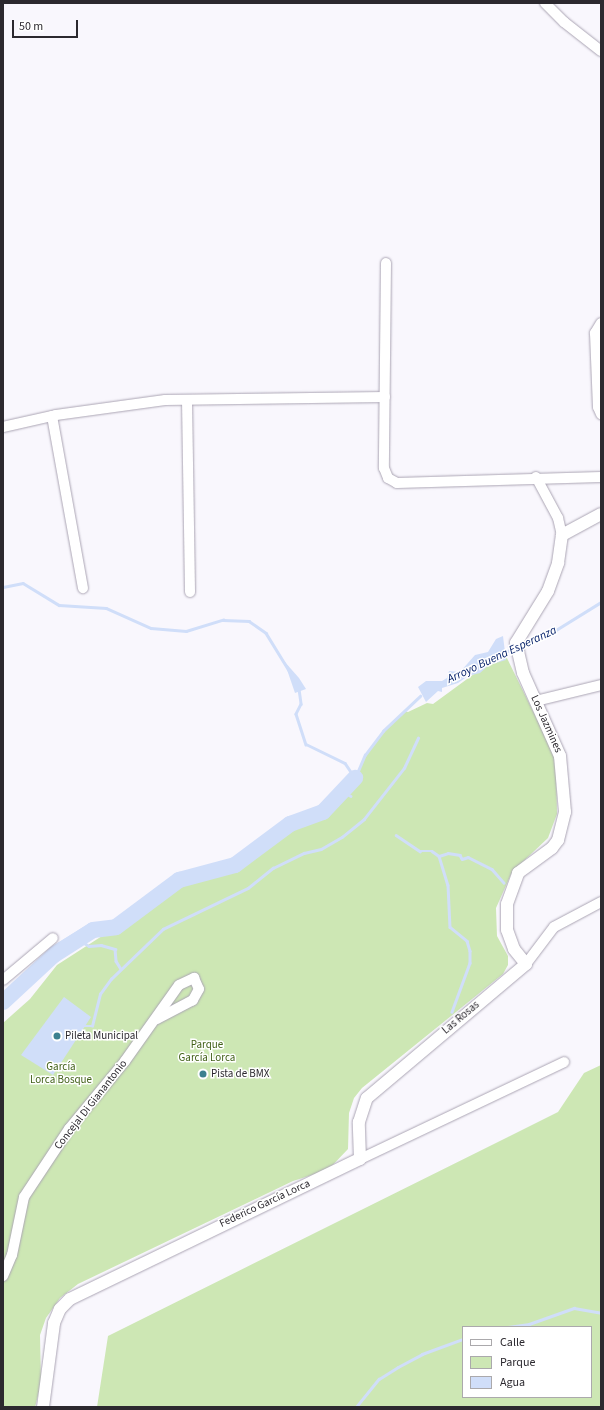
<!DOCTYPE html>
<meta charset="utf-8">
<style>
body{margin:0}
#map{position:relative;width:604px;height:1410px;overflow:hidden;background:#f9f7fd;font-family:"Source Sans 3",sans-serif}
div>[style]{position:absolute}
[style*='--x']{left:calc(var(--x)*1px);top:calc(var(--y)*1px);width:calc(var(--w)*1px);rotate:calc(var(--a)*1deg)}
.green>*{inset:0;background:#cde7b4}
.water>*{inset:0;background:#d0def9}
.stream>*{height:2.5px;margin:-1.25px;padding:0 1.25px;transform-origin:1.25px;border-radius:1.25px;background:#d0def9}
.river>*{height:16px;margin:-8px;padding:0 8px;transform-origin:8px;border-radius:8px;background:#d0def9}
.roads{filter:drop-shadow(0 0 1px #aba5b4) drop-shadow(0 0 1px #aba5b4)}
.minor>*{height:10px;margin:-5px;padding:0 5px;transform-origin:5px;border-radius:5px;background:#fff}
.tertiary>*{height:12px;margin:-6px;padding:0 6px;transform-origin:6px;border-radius:6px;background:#fff}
.dots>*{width:11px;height:11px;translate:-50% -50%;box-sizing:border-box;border:2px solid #fff;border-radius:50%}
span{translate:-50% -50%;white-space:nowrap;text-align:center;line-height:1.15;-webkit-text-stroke:3px #fff;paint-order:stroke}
.street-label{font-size:11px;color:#2c292f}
.poi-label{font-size:11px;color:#2c292f}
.left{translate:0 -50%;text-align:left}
.park-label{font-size:11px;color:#426119}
.water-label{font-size:12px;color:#05216a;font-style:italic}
.frame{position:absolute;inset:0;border:4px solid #2c292f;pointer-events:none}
.legend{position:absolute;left:462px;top:1326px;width:130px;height:72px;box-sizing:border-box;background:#fff;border:1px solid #aba9ac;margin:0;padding:5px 7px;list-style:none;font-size:12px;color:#2c292f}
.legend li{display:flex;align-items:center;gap:8px;height:20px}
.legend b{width:20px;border:1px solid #aba9ac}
.scale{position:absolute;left:12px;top:20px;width:66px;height:18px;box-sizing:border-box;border:2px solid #2c292f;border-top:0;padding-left:5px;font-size:12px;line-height:14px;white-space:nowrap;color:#2c292f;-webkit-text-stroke:3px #fff;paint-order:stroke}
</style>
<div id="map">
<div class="green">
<div style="clip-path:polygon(504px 652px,556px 758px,557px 814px,548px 838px,512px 872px,496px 908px,497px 936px,508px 956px,508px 965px,503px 974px,362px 1088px,354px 1098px,349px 1113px,348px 1149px,328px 1170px,293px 1181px,78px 1284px,60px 1298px,46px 1318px,40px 1335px,41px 1384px,35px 1407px,3px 1407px,3px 1023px,30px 999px,57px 965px,116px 927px,179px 880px,235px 865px,290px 824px,323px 812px,358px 775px,365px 755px,383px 731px,404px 711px,408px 712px,427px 703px,433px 704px)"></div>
<div style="clip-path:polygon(evenodd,601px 1065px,601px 1407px,97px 1407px,108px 1336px,558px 1112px,584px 1073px,601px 1065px,463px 1327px,591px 1327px,591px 1397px,463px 1397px,463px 1327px)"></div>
</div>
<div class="water">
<div style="clip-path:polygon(503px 636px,506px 660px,489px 665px,480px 673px,468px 676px,458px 683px,442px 688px,442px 692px,438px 691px,426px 702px,418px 687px,426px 681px,442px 681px,447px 678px,449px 671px,460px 672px,475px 655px,488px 652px,496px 639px)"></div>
<div style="clip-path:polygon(284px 661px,299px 678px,306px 689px,295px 693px)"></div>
<div style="clip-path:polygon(90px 923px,95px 935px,57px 960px,49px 948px)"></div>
<div style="clip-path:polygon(64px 997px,91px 1017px,53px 1075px,21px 1055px)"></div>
</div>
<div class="stream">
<div style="--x:3;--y:587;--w:20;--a:-11"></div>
<div style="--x:23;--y:583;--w:42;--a:31.4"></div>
<div style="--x:59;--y:605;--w:47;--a:3.7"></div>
<div style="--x:106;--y:608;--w:49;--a:24"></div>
<div style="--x:151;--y:628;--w:35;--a:5"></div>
<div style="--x:186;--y:631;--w:39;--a:-17"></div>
<div style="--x:223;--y:620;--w:26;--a:2"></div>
<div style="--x:249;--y:621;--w:21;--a:35"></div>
<div style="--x:266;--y:633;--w:46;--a:58.4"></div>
<div style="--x:521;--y:646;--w:23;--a:-20"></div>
<div style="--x:543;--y:638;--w:68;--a:-31.8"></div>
<div style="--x:502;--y:653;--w:14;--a:-21"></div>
<div style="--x:299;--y:689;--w:15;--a:82"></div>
<div style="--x:301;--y:704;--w:11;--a:117"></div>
<div style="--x:296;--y:714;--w:32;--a:72"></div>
<div style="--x:306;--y:744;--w:43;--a:26"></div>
<div style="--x:345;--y:763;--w:18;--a:56"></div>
<div style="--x:355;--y:778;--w:25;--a:-67"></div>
<div style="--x:365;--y:755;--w:30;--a:-53"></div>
<div style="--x:383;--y:731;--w:51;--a:-43.4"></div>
<div style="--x:340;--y:797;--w:8;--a:-23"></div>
<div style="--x:347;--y:794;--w:4;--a:27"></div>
<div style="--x:396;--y:835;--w:29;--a:34"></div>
<div style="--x:420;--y:851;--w:12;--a:0"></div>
<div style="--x:432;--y:851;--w:9;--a:36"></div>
<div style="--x:439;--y:856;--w:9;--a:-18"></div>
<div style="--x:448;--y:853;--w:12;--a:9"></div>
<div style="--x:460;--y:855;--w:4;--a:63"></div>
<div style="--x:462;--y:859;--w:6;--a:-18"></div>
<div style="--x:468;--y:857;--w:27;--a:27"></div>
<div style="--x:492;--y:869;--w:18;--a:49"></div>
<div style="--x:439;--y:856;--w:30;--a:73"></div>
<div style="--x:448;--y:885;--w:42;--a:87.3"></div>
<div style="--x:450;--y:927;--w:22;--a:39"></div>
<div style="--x:467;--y:941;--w:10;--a:73"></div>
<div style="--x:470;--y:951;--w:12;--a:90"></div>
<div style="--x:470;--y:963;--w:52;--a:110.2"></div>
<div style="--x:81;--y:941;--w:9;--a:32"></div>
<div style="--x:89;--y:946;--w:12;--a:-5"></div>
<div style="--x:101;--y:945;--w:15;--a:16"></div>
<div style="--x:115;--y:949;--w:12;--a:85"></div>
<div style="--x:116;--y:961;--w:9;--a:58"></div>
<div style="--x:81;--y:1026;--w:11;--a:0"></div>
<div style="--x:92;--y:1026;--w:33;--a:-76"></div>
<div style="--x:100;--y:994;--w:19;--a:-54"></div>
<div style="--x:111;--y:979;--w:72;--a:-43.9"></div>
<div style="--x:163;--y:929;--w:94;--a:-25.8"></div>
<div style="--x:248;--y:888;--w:32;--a:-39"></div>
<div style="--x:273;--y:868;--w:34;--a:-26"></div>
<div style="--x:304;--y:853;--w:17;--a:-13"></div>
<div style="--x:321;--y:849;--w:24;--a:-30"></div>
<div style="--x:342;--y:837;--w:28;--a:-39"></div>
<div style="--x:364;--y:819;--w:65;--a:-51.9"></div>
<div style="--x:404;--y:768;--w:33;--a:-65"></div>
<div style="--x:508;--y:1327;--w:21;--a:-8"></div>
<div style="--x:529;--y:1324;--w:48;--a:-19.6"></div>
<div style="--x:574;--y:1308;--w:27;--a:10"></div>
<div style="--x:356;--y:1407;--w:36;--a:-51"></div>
<div style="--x:379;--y:1379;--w:22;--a:-32"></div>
<div style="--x:398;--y:1367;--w:27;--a:-28"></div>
<div style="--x:422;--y:1354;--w:44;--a:-20.1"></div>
</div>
<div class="river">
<div style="--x:3;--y:1002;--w:69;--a:-42.7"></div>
<div style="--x:54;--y:955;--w:46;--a:-32.7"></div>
<div style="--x:93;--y:930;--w:23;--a:-7"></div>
<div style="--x:116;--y:927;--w:79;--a:-36.7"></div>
<div style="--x:179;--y:880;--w:58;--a:-15"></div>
<div style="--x:235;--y:865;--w:69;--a:-36.7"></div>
<div style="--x:290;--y:824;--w:35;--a:-20"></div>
<div style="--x:323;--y:812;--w:47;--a:-46.7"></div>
</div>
<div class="roads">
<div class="minor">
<div style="--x:545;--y:3;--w:27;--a:45"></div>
<div style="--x:564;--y:22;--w:47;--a:38.1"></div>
<div style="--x:386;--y:263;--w:205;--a:90.6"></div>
<div style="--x:384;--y:468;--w:11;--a:68"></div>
<div style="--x:388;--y:478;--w:10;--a:29"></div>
<div style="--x:397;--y:483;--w:204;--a:-1.7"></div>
<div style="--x:601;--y:323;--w:12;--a:121"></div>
<div style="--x:595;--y:333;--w:74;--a:87.7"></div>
<div style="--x:598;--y:407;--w:8;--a:67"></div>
<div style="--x:187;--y:400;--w:192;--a:89.1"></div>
<div style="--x:52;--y:416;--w:175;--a:79.8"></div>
<div style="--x:3;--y:427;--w:54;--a:-12.8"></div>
<div style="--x:56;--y:415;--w:110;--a:-7.8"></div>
<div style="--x:165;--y:400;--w:220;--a:-0.8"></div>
<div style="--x:536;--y:477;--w:47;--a:61.8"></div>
<div style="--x:558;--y:518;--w:17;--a:77"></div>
<div style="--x:536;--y:701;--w:67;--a:-13.8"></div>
<div style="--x:526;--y:964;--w:46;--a:-52.9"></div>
<div style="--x:554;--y:927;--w:53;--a:-28"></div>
<div style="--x:3;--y:980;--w:65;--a:-40"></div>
<div style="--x:360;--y:1159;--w:226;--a:-25.4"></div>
<div style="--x:3;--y:1276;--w:23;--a:-67"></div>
<div style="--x:12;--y:1255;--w:59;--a:-78.3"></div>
<div style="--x:24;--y:1197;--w:82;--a:-56.5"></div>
<div style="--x:69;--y:1129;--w:88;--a:-50.5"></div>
<div style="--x:125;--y:1061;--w:93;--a:-54.6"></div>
<div style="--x:179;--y:985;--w:17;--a:-25"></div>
<div style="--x:194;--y:978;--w:12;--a:66"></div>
<div style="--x:199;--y:989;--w:13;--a:119"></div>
<div style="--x:193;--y:1000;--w:41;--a:152.2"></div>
</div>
<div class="tertiary">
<div style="--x:43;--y:1407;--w:85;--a:-82.5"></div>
<div style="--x:54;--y:1323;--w:15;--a:-67"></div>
<div style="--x:60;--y:1309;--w:14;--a:-45"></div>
<div style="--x:70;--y:1299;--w:322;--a:-25.8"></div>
<div style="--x:360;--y:1159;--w:37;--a:-92"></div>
<div style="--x:359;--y:1122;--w:25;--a:-72"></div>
<div style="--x:367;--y:1098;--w:208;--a:-40.1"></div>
<div style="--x:526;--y:964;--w:19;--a:-129"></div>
<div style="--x:514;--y:949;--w:20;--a:-110"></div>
<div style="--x:507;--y:930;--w:26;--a:-90"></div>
<div style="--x:507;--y:904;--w:33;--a:-70"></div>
<div style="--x:518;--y:873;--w:42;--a:-36.3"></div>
<div style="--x:552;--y:848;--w:10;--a:-53"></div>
<div style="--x:558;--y:840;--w:29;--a:-76"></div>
<div style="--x:565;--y:812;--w:56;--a:-95.1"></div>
<div style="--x:560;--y:756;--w:91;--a:-114"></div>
<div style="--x:523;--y:673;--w:31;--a:-103"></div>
<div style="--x:516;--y:643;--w:61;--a:-58.4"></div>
<div style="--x:548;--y:591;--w:30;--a:-70"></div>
<div style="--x:558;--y:563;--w:28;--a:-82"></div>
<div style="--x:562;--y:535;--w:44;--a:-28.3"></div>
</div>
</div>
<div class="dots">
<div style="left:57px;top:1036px;background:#3c818f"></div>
<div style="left:203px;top:1074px;background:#3c818f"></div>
</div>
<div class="street-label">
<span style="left:546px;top:724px;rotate:66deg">Los Jazmines</span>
<span style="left:461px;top:1018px;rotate:-40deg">Las Rosas</span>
<span style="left:91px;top:1105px;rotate:-52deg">Concejal Di Gianantonio</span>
<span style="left:265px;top:1204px;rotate:-25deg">Federico García Lorca</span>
</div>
<div class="poi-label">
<span class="left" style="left:65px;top:1036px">Pileta Municipal</span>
<span class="left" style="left:211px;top:1074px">Pista de BMX</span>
</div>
<div class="park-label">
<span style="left:207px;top:1052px">Parque<br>García Lorca</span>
<span style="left:61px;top:1074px">García<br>Lorca Bosque</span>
</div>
<div class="water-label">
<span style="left:502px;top:655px;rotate:-25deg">Arroyo Buena Esperanza</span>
</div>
<div class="frame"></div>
<ul class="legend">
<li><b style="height:5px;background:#fff"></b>Calle</li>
<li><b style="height:11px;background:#cde7b4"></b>Parque</li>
<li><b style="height:11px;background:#d0def9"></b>Agua</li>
</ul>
<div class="scale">50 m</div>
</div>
